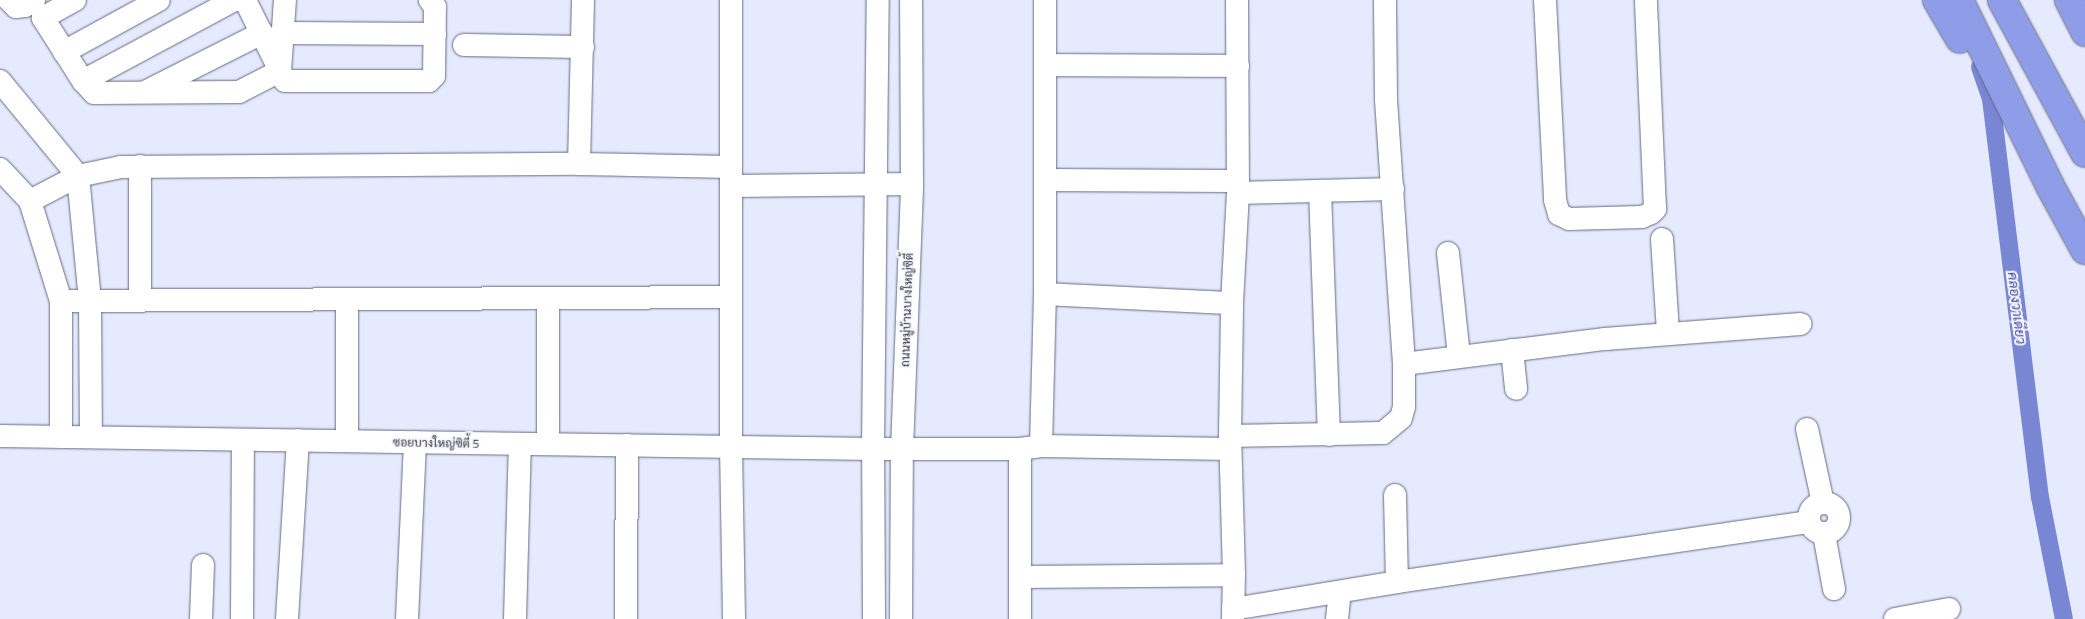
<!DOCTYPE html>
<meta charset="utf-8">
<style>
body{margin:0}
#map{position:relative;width:2085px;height:619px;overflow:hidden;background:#e6eafe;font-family:"Titillium Web",Sarabun,sans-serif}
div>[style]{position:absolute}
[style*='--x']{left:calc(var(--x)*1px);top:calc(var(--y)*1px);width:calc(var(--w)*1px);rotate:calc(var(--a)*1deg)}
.canal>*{height:18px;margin:-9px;padding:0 9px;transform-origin:9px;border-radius:9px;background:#7986d4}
.roads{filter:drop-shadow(0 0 1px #666b80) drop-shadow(0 0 1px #666b80)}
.minor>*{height:22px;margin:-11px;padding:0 11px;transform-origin:11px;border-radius:11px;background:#fff}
.minor>.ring{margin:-11px;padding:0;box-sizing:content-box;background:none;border:22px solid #fff;border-radius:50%}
.highway>*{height:28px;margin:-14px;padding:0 14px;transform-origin:14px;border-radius:14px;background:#8f9ce7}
span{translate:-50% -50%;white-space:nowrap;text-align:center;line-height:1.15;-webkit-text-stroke:4px #f7f8fd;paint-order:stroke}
.street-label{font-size:12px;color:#32343e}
.water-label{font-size:14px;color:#3f45a2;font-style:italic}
</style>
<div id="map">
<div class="canal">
<div style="--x:1980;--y:67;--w:34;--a:71"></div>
<div style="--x:1991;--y:99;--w:401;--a:83"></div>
<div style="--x:2040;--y:497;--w:124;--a:78.9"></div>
</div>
<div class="roads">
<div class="minor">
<div style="--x:9;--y:0;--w:10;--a:45"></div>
<div style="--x:16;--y:7;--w:9;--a:-6"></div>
<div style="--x:25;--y:6;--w:11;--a:-34"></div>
<div style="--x:75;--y:0;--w:37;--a:151"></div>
<div style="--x:43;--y:18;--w:75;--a:57.6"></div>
<div style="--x:83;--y:81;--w:16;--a:47"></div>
<div style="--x:94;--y:93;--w:145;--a:-0.4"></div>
<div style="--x:239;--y:92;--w:46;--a:-27.1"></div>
<div style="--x:280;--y:71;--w:71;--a:-86"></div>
<div style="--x:245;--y:0;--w:90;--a:63.7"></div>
<div style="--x:285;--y:81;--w:144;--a:0"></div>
<div style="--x:429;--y:81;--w:7;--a:-45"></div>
<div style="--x:434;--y:76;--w:69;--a:-89.2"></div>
<div style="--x:435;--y:7;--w:9;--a:-126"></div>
<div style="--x:731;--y:0;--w:447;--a:90"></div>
<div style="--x:731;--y:447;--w:172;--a:89"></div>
<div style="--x:1545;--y:0;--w:200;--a:87.1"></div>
<div style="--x:1555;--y:200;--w:15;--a:74"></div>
<div style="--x:1559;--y:214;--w:11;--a:27"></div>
<div style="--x:1569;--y:219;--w:73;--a:-1.6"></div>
<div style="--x:1642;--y:217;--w:10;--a:-24"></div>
<div style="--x:1651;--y:213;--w:6;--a:-45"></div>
<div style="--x:1655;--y:209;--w:209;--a:-92.5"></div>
<div style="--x:284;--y:33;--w:151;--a:0.4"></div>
<div style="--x:464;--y:45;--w:119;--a:1"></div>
<div style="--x:64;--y:52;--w:108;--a:-28.7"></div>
<div style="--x:1045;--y:65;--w:193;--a:0.3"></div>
<div style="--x:0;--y:81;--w:123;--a:50.6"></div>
<div style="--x:78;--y:176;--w:125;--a:84.5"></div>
<div style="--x:90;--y:300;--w:137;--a:89.6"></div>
<div style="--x:83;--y:81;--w:171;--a:-28.2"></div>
<div style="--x:147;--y:91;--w:129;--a:-26.8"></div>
<div style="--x:579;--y:164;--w:164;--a:-88.6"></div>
<div style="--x:140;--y:166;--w:133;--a:90"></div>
<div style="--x:0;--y:169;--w:44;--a:46.8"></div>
<div style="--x:30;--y:201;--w:105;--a:72.8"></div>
<div style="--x:61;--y:301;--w:136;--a:90"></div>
<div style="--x:1045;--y:180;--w:193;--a:0.3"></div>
<div style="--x:732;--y:186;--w:180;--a:-0.6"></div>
<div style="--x:1320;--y:191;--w:244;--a:87.9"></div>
<div style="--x:1238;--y:193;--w:155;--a:-1.5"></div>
<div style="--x:30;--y:201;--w:54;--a:-27.5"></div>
<div style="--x:78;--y:176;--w:44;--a:-11.8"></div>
<div style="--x:121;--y:167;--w:458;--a:-0.4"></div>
<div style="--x:579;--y:164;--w:152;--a:1.1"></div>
<div style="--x:1662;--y:239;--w:94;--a:86.3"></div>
<div style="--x:1448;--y:253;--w:104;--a:83.9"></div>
<div style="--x:1045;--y:294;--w:187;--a:2.8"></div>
<div style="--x:61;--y:301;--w:670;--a:-0.34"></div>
<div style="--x:1512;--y:350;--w:39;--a:84"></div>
<div style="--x:1404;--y:364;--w:203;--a:-7.1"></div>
<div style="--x:1605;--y:339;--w:196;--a:-4.4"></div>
<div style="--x:1807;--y:429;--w:76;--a:77.8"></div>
<div style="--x:0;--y:436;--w:873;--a:0.85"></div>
<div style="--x:873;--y:449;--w:147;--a:0"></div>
<div style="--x:1020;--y:449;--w:21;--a:-8"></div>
<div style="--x:1041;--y:446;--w:189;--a:0.9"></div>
<div style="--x:1230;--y:436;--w:153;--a:-1.1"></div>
<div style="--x:1383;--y:433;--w:23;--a:-40"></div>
<div style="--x:1401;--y:418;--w:11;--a:-75"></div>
<div style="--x:1404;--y:407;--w:43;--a:-90"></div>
<div style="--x:1404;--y:364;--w:265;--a:-93.9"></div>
<div style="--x:1386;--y:100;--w:100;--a:-90.6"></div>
<div style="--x:347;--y:441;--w:142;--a:-90"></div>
<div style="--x:548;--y:444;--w:145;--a:-90"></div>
<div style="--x:1041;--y:446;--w:152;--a:-88.5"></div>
<div style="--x:1045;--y:294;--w:294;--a:-90"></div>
<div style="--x:1395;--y:495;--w:87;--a:88.7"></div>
<div class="ring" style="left:1809px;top:503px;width:8px;height:8px"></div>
<div style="--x:1824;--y:534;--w:56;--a:79.7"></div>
<div style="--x:1020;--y:577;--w:214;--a:-0.5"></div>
<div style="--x:1233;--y:609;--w:166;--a:-9.3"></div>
<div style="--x:1397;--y:582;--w:416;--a:-8.3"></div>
<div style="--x:201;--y:619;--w:54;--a:-87.9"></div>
<div style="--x:242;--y:619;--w:179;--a:-89.7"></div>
<div style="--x:287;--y:619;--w:179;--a:-86.5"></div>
<div style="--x:407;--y:619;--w:177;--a:-87.4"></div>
<div style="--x:515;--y:619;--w:175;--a:-88.4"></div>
<div style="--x:626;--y:619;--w:174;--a:-89.7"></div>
<div style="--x:874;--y:619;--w:170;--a:-90.3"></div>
<div style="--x:873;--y:449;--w:449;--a:-89.4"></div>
<div style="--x:901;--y:619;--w:170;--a:-89.7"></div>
<div style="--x:902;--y:449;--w:265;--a:-87.8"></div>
<div style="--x:912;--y:184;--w:184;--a:-90.3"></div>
<div style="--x:1020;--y:619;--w:170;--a:-90"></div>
<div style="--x:1233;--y:619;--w:44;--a:-88.7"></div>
<div style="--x:1234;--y:575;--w:139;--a:-91.6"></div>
<div style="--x:1230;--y:436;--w:133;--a:-89.1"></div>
<div style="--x:1232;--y:303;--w:110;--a:-86.9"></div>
<div style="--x:1238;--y:193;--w:193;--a:-90.3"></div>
<div style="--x:1337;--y:619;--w:27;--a:-84"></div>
<div style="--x:1895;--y:619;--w:55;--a:-10.5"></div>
</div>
<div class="highway">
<div style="--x:1937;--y:0;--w:45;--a:59.5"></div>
<div style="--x:1959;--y:0;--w:207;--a:63.9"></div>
<div style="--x:2050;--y:186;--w:73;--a:61.3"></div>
<div style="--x:2002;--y:0;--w:174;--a:61.5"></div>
<div style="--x:2069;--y:0;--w:36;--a:63"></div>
</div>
</div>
<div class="street-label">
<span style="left:907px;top:310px;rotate:-88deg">ถนนหมู่บ้านบางใหญ่ซิตี้</span>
<span style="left:436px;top:443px;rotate:1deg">ซอยบางใหญ่ซิตี้ 5</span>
</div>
<div class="water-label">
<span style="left:2017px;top:308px;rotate:83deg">คลองวาเดียว</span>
</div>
</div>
